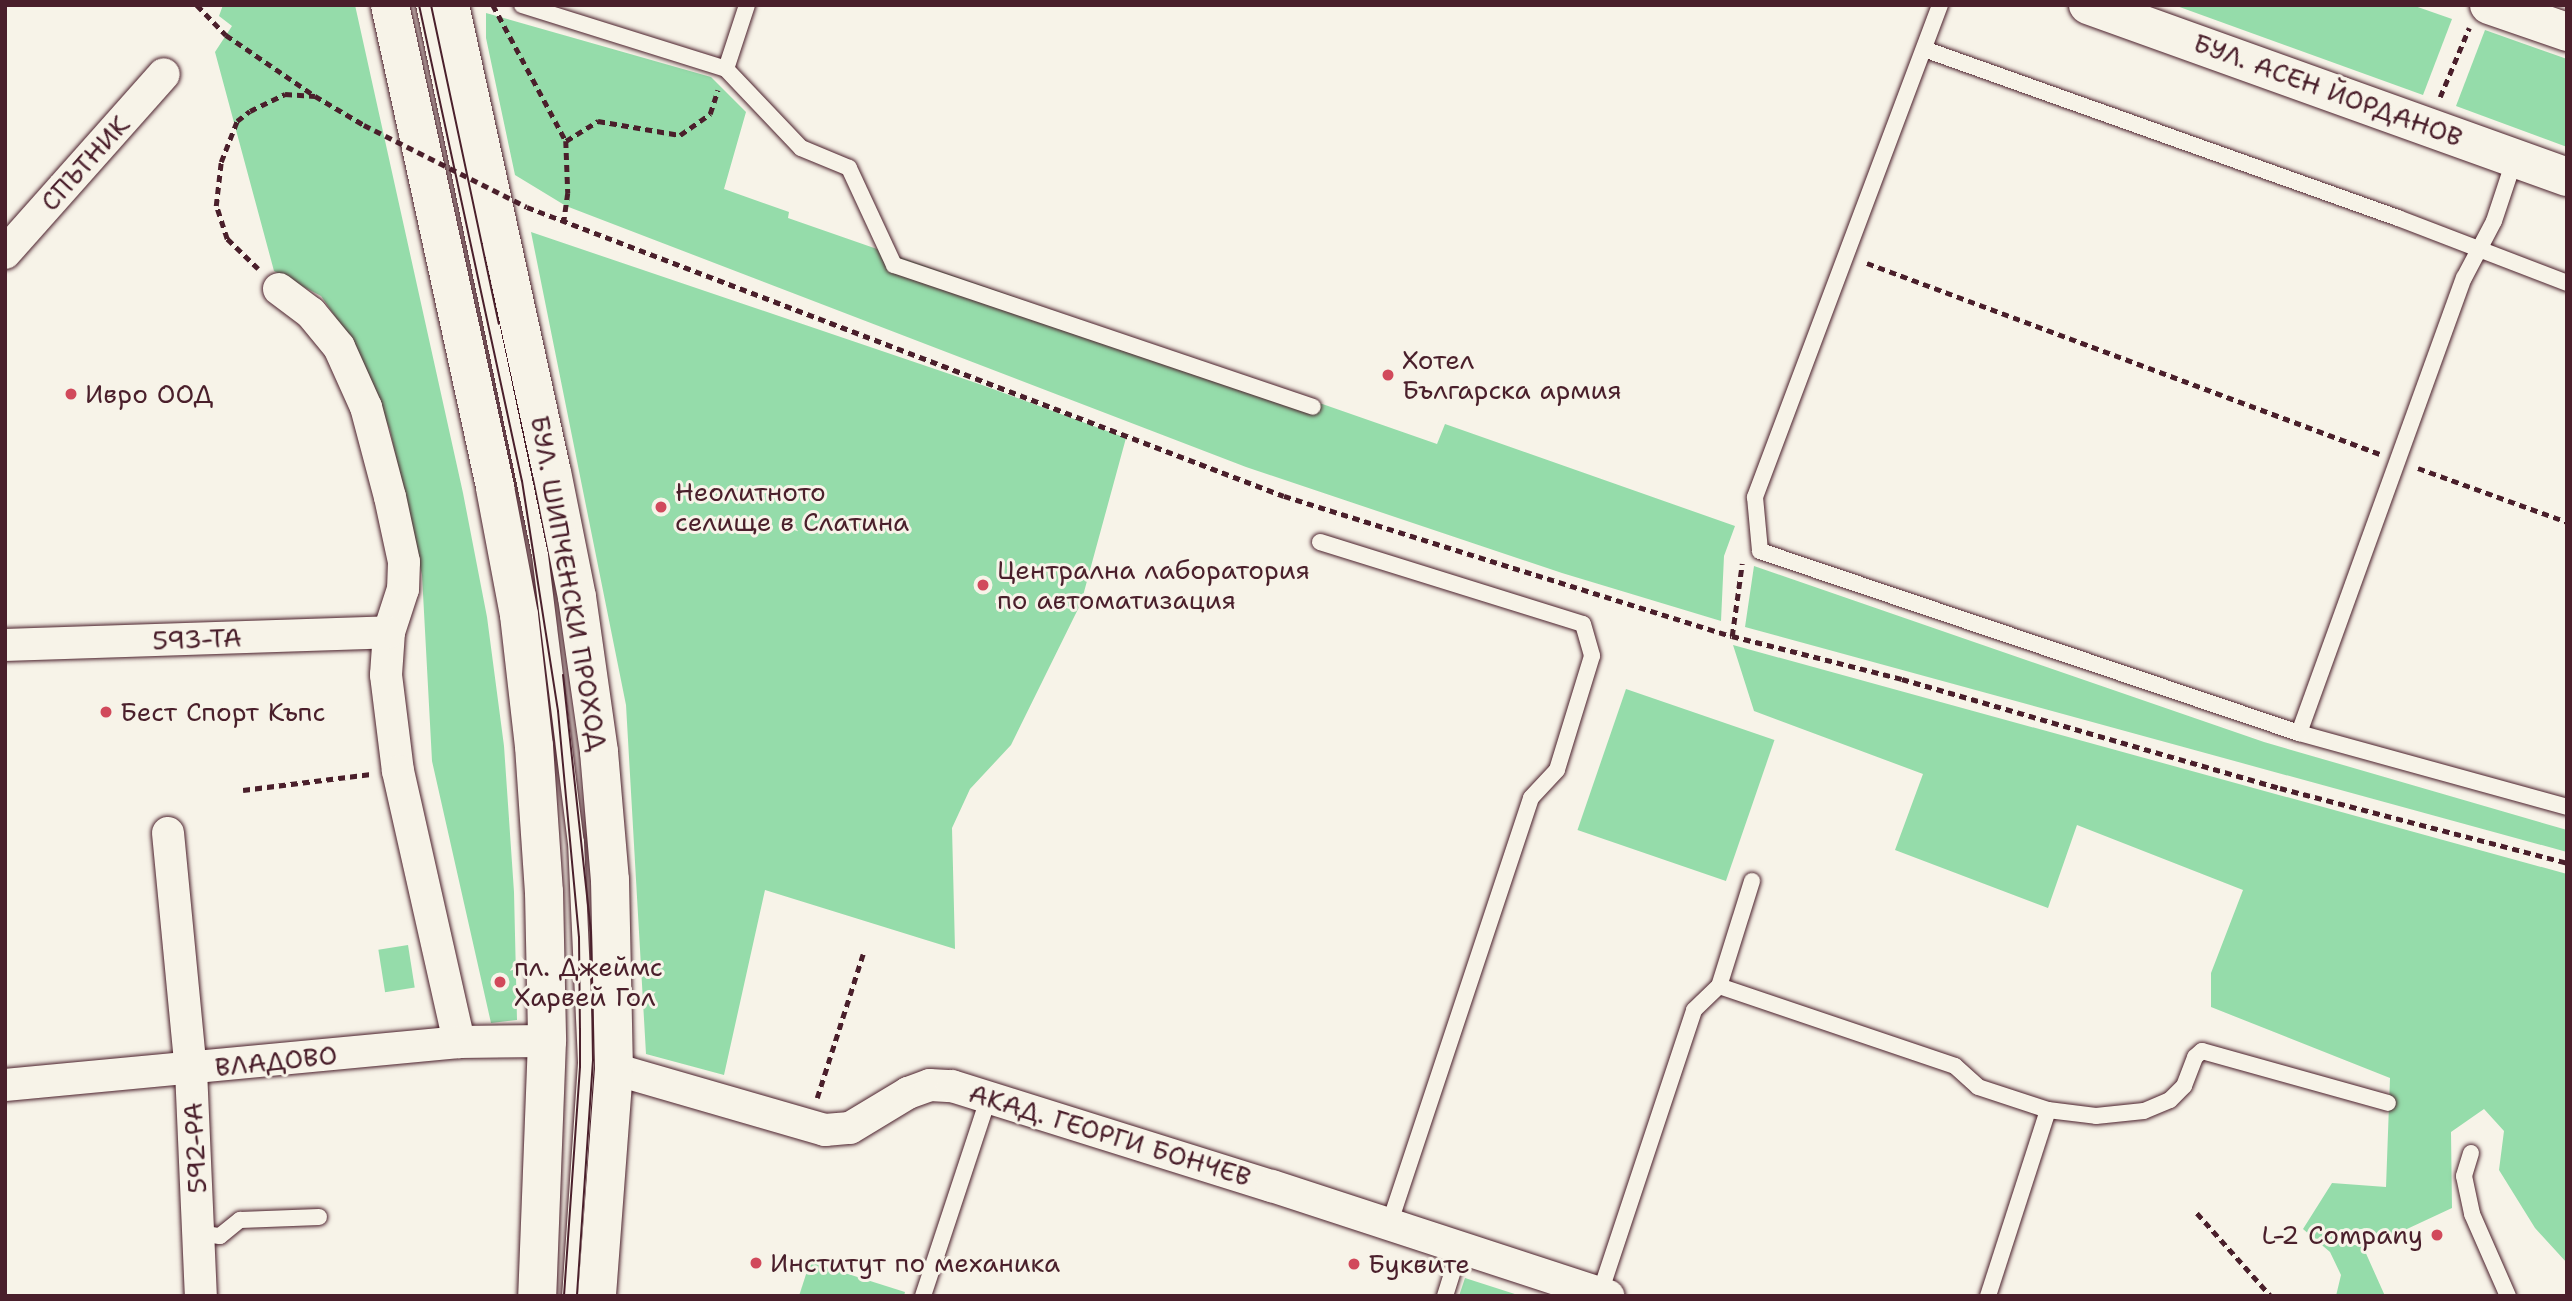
<!DOCTYPE html>
<meta charset="utf-8">
<style>
body{margin:0}
#map{position:relative;width:2572px;height:1301px;overflow:hidden;background:#f7f3e8;font-family:"Shantell Sans",sans-serif}
div>[style]{position:absolute}
[style*='--x']{left:calc(var(--x)*1px);top:calc(var(--y)*1px);width:calc(var(--w)*1px);rotate:calc(var(--a)*1deg)}
.green>*{inset:0;background:#95dcaa;transform-origin:0 0}
.path>*{height:4.5px;margin-top:-2.25px;transform-origin:0;background:repeating-linear-gradient(90deg,#4a1f2b 0 7px,transparent 0 12px)}
.roads{filter:drop-shadow(0 0 2px #4a1f2b) drop-shadow(0 0 2px #4a1f2b)}
.service>*{height:16px;margin:-8px;padding:0 8px;transform-origin:8px;border-radius:8px;background:#f7f3e8}
.minor>*{height:32px;margin:-16px;padding:0 16px;transform-origin:16px;border-radius:16px;background:#f7f3e8}
.secondary>*{height:38px;margin:-19px;padding:0 19px;transform-origin:19px;border-radius:19px;background:#f7f3e8}
.tram>*{height:2px;margin:-1px;padding:0 1px;transform-origin:1px;border-radius:1px;background:#4a1f2b}
.path-bridge>*{height:4.5px;margin-top:-2.25px;transform-origin:0;background:repeating-linear-gradient(90deg,#4a1f2b 0 7px,transparent 0 12px)}
.dots>*{width:19px;height:19px;translate:-50% -50%;box-sizing:border-box;border:4px solid #f7f3e8;border-radius:50%}
span{translate:-50% -50%;white-space:nowrap;text-align:center;line-height:1.15;-webkit-text-stroke:6px #f7f3e8;paint-order:stroke}
.street-label{font-size:26px;color:#4a1f2b}
.poi-label{font-size:26px;color:#4a1f2b}
.left{translate:0 -50%;text-align:left}
.right{translate:-100% -50%;text-align:right}
.frame{position:absolute;inset:0;border:7px solid #4a1f2b;pointer-events:none}
</style>
<div id="map">
<div class="green">
<div style="clip-path:polygon(223px 5px,355px 5px,463px 493px,487px 617px,504px 746px,514px 892px,517px 1020px,491px 1023px,432px 761px,422px 575px,390px 430px,350px 338px,321px 296px,274px 271px,215px 52px,232px 26px,219px 16px)"></div>
<div style="clip-path:polygon(2174px 5px,2412px 5px,2452px 19px,2423px 95px)"></div>
<div style="clip-path:polygon(486px 13px,711px 77px,746px 112px,724px 189px,789px 212px,788px 218px,1437px 444px,1445px 424px,1735px 526px,1724px 556px,1721px 621px,1562px 573px,1246px 467px,566px 206px,515px 175px,486px 38px)"></div>
<div style="clip-path:polygon(2485px 30px,2567px 59px,2567px 147px,2456px 106px)"></div>
<div style="clip-path:polygon(531px 232px,982px 385px,1126px 438px,1081px 603px,1011px 745px,970px 789px,952px 828px,955px 949px,765px 890px,724px 1075px,646px 1054px,626px 705px)"></div>
<div style="clip-path:polygon(1754px 566px,2264px 742px,2567px 830px,2567px 852px,1745px 627px)"></div>
<div style="clip-path:polygon(1733px 645px,2567px 874px,2567px 1263px,2535px 1228px,2499px 1170px,2504px 1131px,2484px 1109px,2451px 1132px,2452px 1208px,2364px 1249px,2385px 1296px,2336px 1296px,2341px 1275px,2330px 1252px,2303px 1229px,2332px 1183px,2386px 1187px,2390px 1078px,2211px 1007px,2211px 973px,2243px 890px,2077px 825px,2048px 908px,1895px 850px,1923px 774px,1754px 711px)"></div>
<div style="left:1626px;top:689px;width:157px;height:149px;rotate:19deg"></div>
<div style="left:408px;top:945px;width:43px;height:30px;rotate:81deg"></div>
<div style="clip-path:polygon(810px 1262px,905px 1292px,904px 1296px,799px 1296px)"></div>
<div style="clip-path:polygon(1465px 1278px,1521px 1296px,1459px 1296px)"></div>
</div>
<div class="path">
<div style="--x:197;--y:5;--w:42;--a:46"></div>
<div style="--x:226;--y:35;--w:108;--a:34.4"></div>
<div style="--x:315;--y:96;--w:57;--a:30.6"></div>
<div style="--x:493;--y:5;--w:154;--a:61.8"></div>
<div style="--x:566;--y:141;--w:52;--a:87.8"></div>
<div style="--x:568;--y:193;--w:29;--a:98"></div>
<div style="--x:2440;--y:97;--w:75;--a:-67.2"></div>
<div style="--x:566;--y:141;--w:38;--a:-32"></div>
<div style="--x:598;--y:121;--w:83;--a:9.7"></div>
<div style="--x:680;--y:135;--w:37;--a:-35"></div>
<div style="--x:710;--y:114;--w:25;--a:-72"></div>
<div style="--x:527;--y:207;--w:810;--a:20.9"></div>
<div style="--x:1284;--y:496;--w:469;--a:17.4"></div>
<div style="--x:1732;--y:636;--w:175;--a:14.2"></div>
<div style="--x:1902;--y:679;--w:393;--a:16.1"></div>
<div style="--x:2280;--y:788;--w:297;--a:14.6"></div>
<div style="--x:1867;--y:263;--w:547;--a:20.42"></div>
<div style="--x:258;--y:269;--w:43;--a:-135.9"></div>
<div style="--x:227;--y:239;--w:35;--a:-108"></div>
<div style="--x:216;--y:206;--w:44;--a:-83.5"></div>
<div style="--x:221;--y:162;--w:44;--a:-68.7"></div>
<div style="--x:237;--y:121;--w:16;--a:-38"></div>
<div style="--x:250;--y:111;--w:39;--a:-26"></div>
<div style="--x:285;--y:94;--w:30;--a:4"></div>
<div style="--x:2418;--y:468;--w:158;--a:19.9"></div>
<div style="--x:1732;--y:636;--w:73;--a:-82.1"></div>
<div style="--x:243;--y:790;--w:129;--a:-7.1"></div>
<div style="--x:817;--y:1098;--w:151;--a:-72.3"></div>
<div style="--x:2197;--y:1213;--w:111;--a:48.3"></div>
</div>
<div class="roads">
<div class="service">
<div style="--x:424;--y:5;--w:562;--a:78.09"></div>
<div style="--x:540;--y:555;--w:289;--a:82.9"></div>
<div style="--x:576;--y:842;--w:221;--a:87.4"></div>
<div style="--x:586;--y:1063;--w:234;--a:93.9"></div>
<div style="--x:522;--y:5;--w:214;--a:17.4"></div>
<div style="--x:726;--y:69;--w:109;--a:46.5"></div>
<div style="--x:801;--y:148;--w:52;--a:22.6"></div>
<div style="--x:849;--y:168;--w:107;--a:65.1"></div>
<div style="--x:894;--y:265;--w:442;--a:18.7"></div>
<div style="--x:1940;--y:5;--w:526;--a:110.61"></div>
<div style="--x:1755;--y:497;--w:54;--a:84.7"></div>
<div style="--x:1760;--y:551;--w:569;--a:18.66"></div>
<div style="--x:2299;--y:733;--w:278;--a:15.4"></div>
<div style="--x:1924;--y:49;--w:503;--a:19.62"></div>
<div style="--x:2398;--y:218;--w:181;--a:21"></div>
<div style="--x:726;--y:69;--w:67;--a:-71.8"></div>
<div style="--x:1320;--y:542;--w:275;--a:17.3"></div>
<div style="--x:1583;--y:624;--w:33;--a:74"></div>
<div style="--x:1592;--y:656;--w:119;--a:107.1"></div>
<div style="--x:1557;--y:770;--w:38;--a:133"></div>
<div style="--x:1531;--y:798;--w:450;--a:108.4"></div>
<div style="--x:2299;--y:733;--w:484;--a:-70.1"></div>
<div style="--x:2464;--y:278;--w:64;--a:-62.2"></div>
<div style="--x:2494;--y:221;--w:66;--a:-71.6"></div>
<div style="--x:1752;--y:881;--w:110;--a:107.4"></div>
<div style="--x:1719;--y:986;--w:249;--a:18.7"></div>
<div style="--x:1955;--y:1066;--w:31;--a:42"></div>
<div style="--x:1978;--y:1087;--w:74;--a:18.2"></div>
<div style="--x:2048;--y:1110;--w:48;--a:7.1"></div>
<div style="--x:2096;--y:1116;--w:48;--a:-5.9"></div>
<div style="--x:2144;--y:1111;--w:28;--a:-23"></div>
<div style="--x:2170;--y:1100;--w:20;--a:-45"></div>
<div style="--x:2184;--y:1086;--w:31;--a:-69"></div>
<div style="--x:2195;--y:1057;--w:9;--a:-41"></div>
<div style="--x:2202;--y:1051;--w:193;--a:15.6"></div>
<div style="--x:2471;--y:1153;--w:24;--a:107"></div>
<div style="--x:2464;--y:1176;--w:39;--a:78"></div>
<div style="--x:2472;--y:1214;--w:90;--a:66.3"></div>
<div style="--x:198;--y:1233;--w:22;--a:8"></div>
<div style="--x:220;--y:1236;--w:26;--a:-39"></div>
<div style="--x:240;--y:1220;--w:79;--a:-2.2"></div>
<div style="--x:1600;--y:1293;--w:298;--a:-71.6"></div>
<div style="--x:1694;--y:1010;--w:35;--a:-44"></div>
<div style="--x:923;--y:1296;--w:211;--a:-71.7"></div>
<div style="--x:1445;--y:1296;--w:50;--a:-72.6"></div>
<div style="--x:1988;--y:1296;--w:195;--a:-72.1"></div>
</div>
<div class="minor">
<div style="--x:5;--y:253;--w:239;--a:-48.4"></div>
<div style="--x:279;--y:289;--w:40;--a:37"></div>
<div style="--x:311;--y:313;--w:44;--a:50.5"></div>
<div style="--x:339;--y:347;--w:66;--a:65.8"></div>
<div style="--x:366;--y:407;--w:93;--a:75.1"></div>
<div style="--x:390;--y:497;--w:66;--a:77.8"></div>
<div style="--x:404;--y:562;--w:27;--a:92"></div>
<div style="--x:403;--y:589;--w:45;--a:108"></div>
<div style="--x:389;--y:632;--w:43;--a:94"></div>
<div style="--x:386;--y:675;--w:97;--a:82.9"></div>
<div style="--x:398;--y:771;--w:278;--a:77.3"></div>
<div style="--x:5;--y:645;--w:384;--a:-1.9"></div>
<div style="--x:168;--y:833;--w:238;--a:84.5"></div>
<div style="--x:191;--y:1070;--w:226;--a:87.5"></div>
<div style="--x:614;--y:1069;--w:220;--a:16.1"></div>
<div style="--x:825;--y:1130;--w:25;--a:-5"></div>
<div style="--x:850;--y:1128;--w:68;--a:-31.1"></div>
<div style="--x:908;--y:1093;--w:23;--a:-20"></div>
<div style="--x:930;--y:1085;--w:22;--a:3"></div>
<div style="--x:952;--y:1086;--w:335;--a:17.4"></div>
<div style="--x:1272;--y:1186;--w:354;--a:18.1"></div>
<div style="--x:5;--y:1085;--w:456;--a:-5.4"></div>
<div style="--x:459;--y:1042;--w:88;--a:-0.7"></div>
</div>
<div class="secondary">
<div style="--x:390;--y:5;--w:494;--a:77.7"></div>
<div style="--x:495;--y:488;--w:129;--a:79.3"></div>
<div style="--x:519;--y:615;--w:132;--a:83.5"></div>
<div style="--x:534;--y:746;--w:146;--a:86.1"></div>
<div style="--x:544;--y:892;--w:149;--a:88.8"></div>
<div style="--x:547;--y:1041;--w:255;--a:92.2"></div>
<div style="--x:450;--y:5;--w:478;--a:77.7"></div>
<div style="--x:552;--y:472;--w:127;--a:78.7"></div>
<div style="--x:577;--y:597;--w:157;--a:81.9"></div>
<div style="--x:599;--y:752;--w:128;--a:85.1"></div>
<div style="--x:610;--y:880;--w:189;--a:88.8"></div>
<div style="--x:614;--y:1069;--w:228;--a:94.3"></div>
<div style="--x:2088;--y:5;--w:509;--a:19.75"></div>
<div style="--x:2489;--y:5;--w:83;--a:19.1"></div>
</div>
</div>
<div class="tram">
<div style="--x:419;--y:5;--w:487;--a:77.8"></div>
<div style="--x:522;--y:481;--w:233;--a:81.1"></div>
<div style="--x:558;--y:711;--w:227;--a:84.7"></div>
<div style="--x:579;--y:937;--w:92;--a:89.4"></div>
<div style="--x:580;--y:1029;--w:38;--a:90"></div>
<div style="--x:580;--y:1067;--w:230;--a:94"></div>
<div style="--x:431;--y:5;--w:326;--a:78"></div>
<div style="--x:563;--y:675;--w:260;--a:83.8"></div>
<div style="--x:591;--y:933;--w:127;--a:89.1"></div>
<div style="--x:593;--y:1060;--w:237;--a:93.9"></div>
</div>
<div class="path-bridge">
<div style="--x:364;--y:125;--w:182;--a:26.7"></div>
</div>
<div class="dots">
<div style="left:1388px;top:375px;background:#d1495b"></div>
<div style="left:71px;top:394px;background:#d1495b"></div>
<div style="left:661px;top:507px;background:#d1495b"></div>
<div style="left:983px;top:585px;background:#d1495b"></div>
<div style="left:106px;top:712px;background:#d1495b"></div>
<div style="left:500px;top:982px;background:#d1495b"></div>
<div style="left:2437px;top:1235px;background:#d1495b"></div>
<div style="left:756px;top:1263px;background:#d1495b"></div>
<div style="left:1354px;top:1264px;background:#d1495b"></div>
</div>
<div class="street-label">
<span style="left:2328px;top:90px;rotate:20deg">БУЛ. АСЕН ЙОРДАНОВ</span>
<span style="left:85px;top:163px;rotate:-48deg">СПЪТНИК</span>
<span style="left:569px;top:583px;rotate:80deg">БУЛ. ШИПЧЕНСКИ ПРОХОД</span>
<span style="left:197px;top:639px;rotate:-2deg">593-ТА</span>
<span style="left:276px;top:1061px;rotate:-6deg">ВЛАДОВО</span>
<span style="left:1110px;top:1135px;rotate:17deg">АКАД. ГЕОРГИ БОНЧЕВ</span>
<span style="left:195px;top:1148px;rotate:-93deg">592-РА</span>
</div>
<div class="poi-label">
<span class="left" style="left:1402px;top:375px">Хотел<br>Българска армия</span>
<span class="left" style="left:85px;top:394px">Ивро ООД</span>
<span class="left" style="left:675px;top:507px">Неолитното<br>селище в Слатина</span>
<span class="left" style="left:997px;top:585px">Централна лаборатория<br>по автоматизация</span>
<span class="left" style="left:120px;top:712px">Бест Спорт Къпс</span>
<span class="left" style="left:514px;top:982px">пл. Джеймс<br>Харвей Гол</span>
<span class="right" style="left:2423px;top:1235px">L-2 Company</span>
<span class="left" style="left:770px;top:1263px">Институт по механика</span>
<span class="left" style="left:1368px;top:1264px">Буквите</span>
</div>
<div class="frame"></div>
</div>
